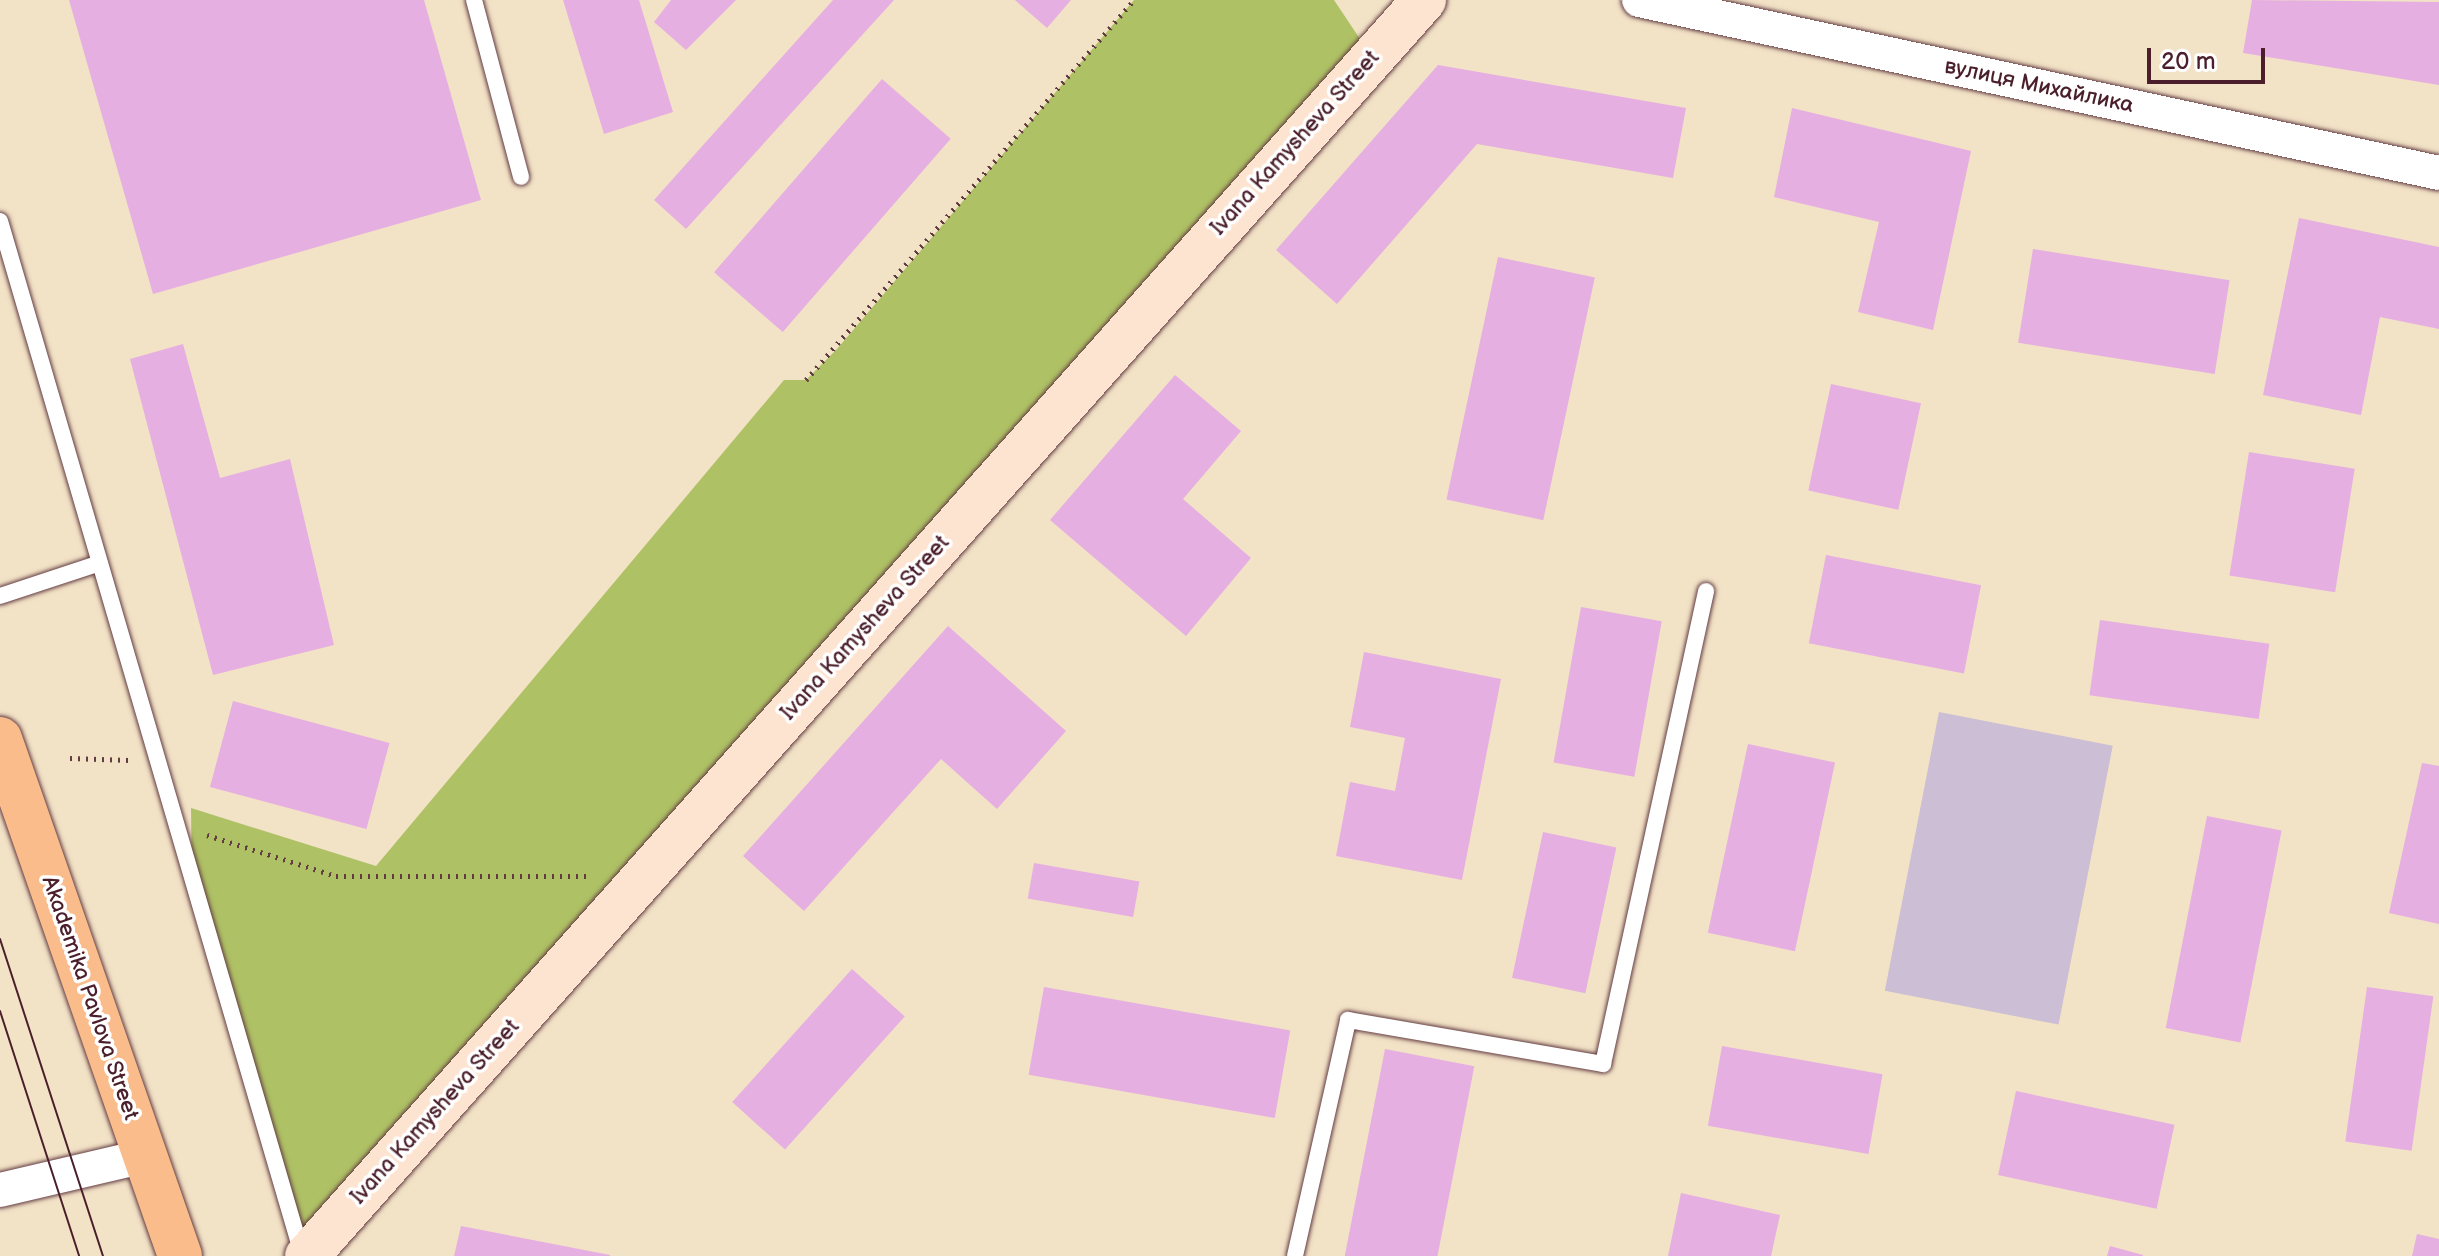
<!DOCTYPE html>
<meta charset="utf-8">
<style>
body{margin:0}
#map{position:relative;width:2439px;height:1256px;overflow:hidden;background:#f2e2c6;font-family:"Balsamiq Sans",sans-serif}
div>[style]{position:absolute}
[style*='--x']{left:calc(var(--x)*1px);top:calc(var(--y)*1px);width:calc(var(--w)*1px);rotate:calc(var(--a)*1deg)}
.industrial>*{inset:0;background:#ccbed4;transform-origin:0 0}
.green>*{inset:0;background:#afc165}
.building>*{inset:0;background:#e6afe1;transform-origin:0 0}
.path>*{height:5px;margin-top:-2.5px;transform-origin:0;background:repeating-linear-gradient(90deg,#633c42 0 2px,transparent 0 8px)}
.roads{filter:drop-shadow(0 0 2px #633c42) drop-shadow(0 0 2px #633c42)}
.lane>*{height:16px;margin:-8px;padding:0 8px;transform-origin:8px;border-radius:8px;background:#fff}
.street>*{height:34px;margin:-17px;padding:0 17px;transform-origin:17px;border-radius:17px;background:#fff}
.secondary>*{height:44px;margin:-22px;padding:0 22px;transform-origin:22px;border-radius:22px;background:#fde4d1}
.primary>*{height:44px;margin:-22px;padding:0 22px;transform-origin:22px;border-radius:22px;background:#fabc8b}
.tram>*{height:2px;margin:-1px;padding:0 1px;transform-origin:1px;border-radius:1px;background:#4a1f2b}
span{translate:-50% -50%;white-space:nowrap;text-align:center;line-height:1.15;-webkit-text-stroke:7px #fff;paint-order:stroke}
.street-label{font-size:22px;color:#4a1f2b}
.scale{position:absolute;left:2147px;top:48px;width:118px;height:36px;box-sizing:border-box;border:4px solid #4a1f2b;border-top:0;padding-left:10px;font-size:24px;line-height:28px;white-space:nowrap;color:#4a1f2b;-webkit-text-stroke:6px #fff;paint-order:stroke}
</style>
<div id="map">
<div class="industrial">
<div style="left:1939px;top:712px;width:177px;height:284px;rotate:11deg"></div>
</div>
<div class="green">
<div style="clip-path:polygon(1134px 0,1334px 0,1372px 57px,307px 1256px,192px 879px,191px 808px,376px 866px,784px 380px,806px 380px,837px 349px)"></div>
</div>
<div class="building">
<div style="clip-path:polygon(69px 0,424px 0,481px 200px,153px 294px)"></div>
<div style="clip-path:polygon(563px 0,639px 0,673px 112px,604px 134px)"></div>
<div style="clip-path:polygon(671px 0,736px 0,686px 50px,654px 22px)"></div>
<div style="clip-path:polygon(833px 0,894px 0,686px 229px,654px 200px)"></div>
<div style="clip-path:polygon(1015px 0,1071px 0,1047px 28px)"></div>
<div style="clip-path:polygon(2252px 0,2439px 2px,2439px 85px,2243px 53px)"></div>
<div style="clip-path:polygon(1438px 65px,1686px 108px,1673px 178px,1477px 144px,1337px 304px,1276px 250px)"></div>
<div style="left:882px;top:79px;width:91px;height:256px;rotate:41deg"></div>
<div style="clip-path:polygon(1792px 108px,1971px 151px,1933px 330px,1858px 312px,1879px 222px,1774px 197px)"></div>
<div style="clip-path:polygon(2299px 218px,2439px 247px,2439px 329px,2380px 317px,2361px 415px,2263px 395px)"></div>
<div style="left:2033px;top:249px;width:199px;height:95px;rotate:9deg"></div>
<div style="left:1498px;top:257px;width:99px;height:248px;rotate:12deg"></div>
<div style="clip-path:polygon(183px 344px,220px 478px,290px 459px,334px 645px,213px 675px,130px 359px)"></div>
<div style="clip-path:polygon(1175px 375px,1241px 431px,1183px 499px,1251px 558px,1186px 636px,1050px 520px)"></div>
<div style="left:1831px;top:384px;width:92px;height:109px;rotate:12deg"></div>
<div style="left:2249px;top:452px;width:107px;height:125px;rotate:9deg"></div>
<div style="left:1826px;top:555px;width:158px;height:90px;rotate:11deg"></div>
<div style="left:1581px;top:607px;width:82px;height:158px;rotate:10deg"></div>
<div style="left:2100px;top:620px;width:171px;height:76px;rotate:8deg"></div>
<div style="clip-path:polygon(948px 626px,1066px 731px,997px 809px,941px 759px,804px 911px,743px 856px)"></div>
<div style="clip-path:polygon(1364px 652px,1501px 679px,1462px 880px,1336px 856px,1350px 782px,1395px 791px,1405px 738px,1350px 727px)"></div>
<div style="left:233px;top:701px;width:162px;height:89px;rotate:15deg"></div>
<div style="left:1748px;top:744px;width:89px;height:193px;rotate:12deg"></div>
<div style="clip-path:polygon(2422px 763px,2439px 766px,2439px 924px,2389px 913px)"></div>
<div style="left:2207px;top:816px;width:76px;height:216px;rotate:11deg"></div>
<div style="left:1543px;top:832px;width:75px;height:149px;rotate:12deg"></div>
<div style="left:1034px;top:863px;width:107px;height:36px;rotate:10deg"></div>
<div style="left:852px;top:969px;width:71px;height:179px;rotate:42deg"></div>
<div style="left:1044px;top:987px;width:250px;height:89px;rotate:10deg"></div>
<div style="left:2367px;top:987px;width:67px;height:156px;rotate:8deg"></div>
<div style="left:1722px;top:1046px;width:163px;height:81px;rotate:10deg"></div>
<div style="left:1385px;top:1049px;width:91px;height:211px;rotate:11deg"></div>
<div style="left:2016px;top:1091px;width:162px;height:86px;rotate:12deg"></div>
<div style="clip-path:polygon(1681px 1193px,1780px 1215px,1771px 1256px,1668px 1256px)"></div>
<div style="clip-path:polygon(461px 1226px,610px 1255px,610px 1256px,454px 1256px)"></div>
<div style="clip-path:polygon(2417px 1234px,2439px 1239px,2439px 1256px,2412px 1256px)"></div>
<div style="clip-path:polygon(2110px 1246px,2143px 1255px,2143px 1256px,2107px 1256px)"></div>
</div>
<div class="path">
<div style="--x:806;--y:380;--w:502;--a:-49.2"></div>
<div style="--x:70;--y:758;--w:59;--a:1.9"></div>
<div style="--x:207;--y:835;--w:135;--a:17.6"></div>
<div style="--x:336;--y:876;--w:254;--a:0"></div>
</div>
<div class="roads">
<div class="lane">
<div style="--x:474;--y:0;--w:183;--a:75.1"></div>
<div style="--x:0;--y:221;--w:1076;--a:73.7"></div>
<div style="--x:0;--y:596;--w:105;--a:-18.3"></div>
<div style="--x:1295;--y:1256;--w:242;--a:-77.3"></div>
<div style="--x:1348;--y:1020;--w:259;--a:9.8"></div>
<div style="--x:1603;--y:1064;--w:484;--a:-77.7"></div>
</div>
<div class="street">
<div style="--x:1639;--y:0;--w:818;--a:12.2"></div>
<div style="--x:0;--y:1190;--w:149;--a:-13.2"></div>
</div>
<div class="secondary">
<div style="--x:307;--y:1256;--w:1681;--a:-48.35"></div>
</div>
<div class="primary">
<div style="--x:0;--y:739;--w:547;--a:70.8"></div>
</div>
</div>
<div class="tram">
<div style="--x:0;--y:939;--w:333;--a:72"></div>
<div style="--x:0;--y:1011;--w:257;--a:72.1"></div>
</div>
<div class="street-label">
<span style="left:2039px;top:86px;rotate:12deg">вулиця Михайлика</span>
<span style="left:1295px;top:143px;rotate:-48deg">Ivana Kamysheva Street</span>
<span style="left:865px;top:628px;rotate:-48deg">Ivana Kamysheva Street</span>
<span style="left:90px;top:998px;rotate:71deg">Akademika Pavlova Street</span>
<span style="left:435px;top:1112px;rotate:-48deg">Ivana Kamysheva Street</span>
</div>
<div class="scale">20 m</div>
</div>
